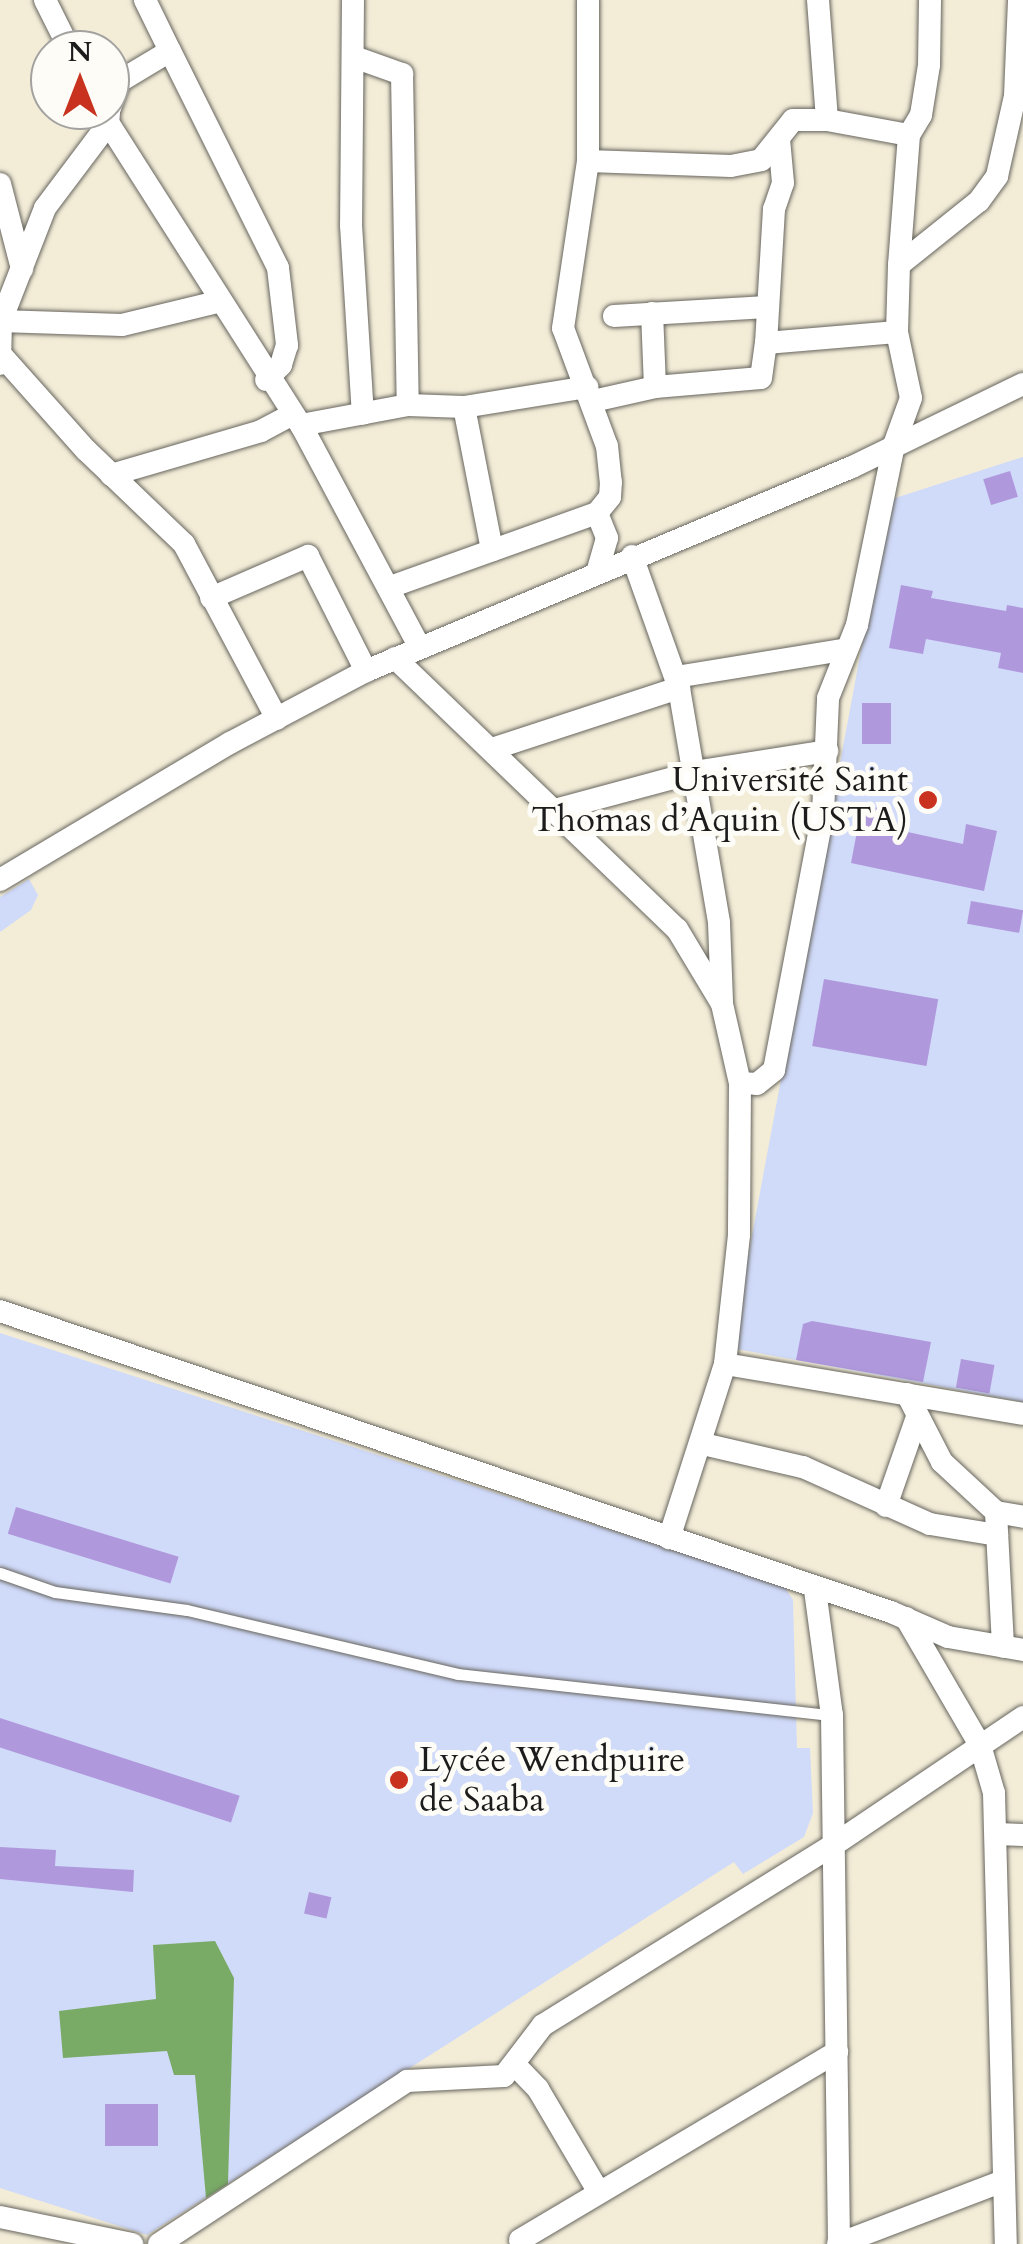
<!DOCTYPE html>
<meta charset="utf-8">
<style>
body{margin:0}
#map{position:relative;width:1023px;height:2244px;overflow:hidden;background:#f3edd8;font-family:Cardo,serif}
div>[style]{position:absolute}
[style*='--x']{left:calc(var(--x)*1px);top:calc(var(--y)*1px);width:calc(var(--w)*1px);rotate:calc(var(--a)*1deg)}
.built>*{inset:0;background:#d0daf9}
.forest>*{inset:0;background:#79aa66}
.building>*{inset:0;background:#b098dd;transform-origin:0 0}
.roads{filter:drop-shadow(0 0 2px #67655e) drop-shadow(0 0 2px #67655e)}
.lane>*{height:11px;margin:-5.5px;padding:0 5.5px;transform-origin:5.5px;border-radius:5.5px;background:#fff}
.street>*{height:22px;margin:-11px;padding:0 11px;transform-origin:11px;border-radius:11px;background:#fff}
.dots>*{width:28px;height:28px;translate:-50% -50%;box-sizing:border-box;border:5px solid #fdfcf7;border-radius:50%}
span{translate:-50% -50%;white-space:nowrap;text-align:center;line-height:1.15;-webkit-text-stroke:10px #fdfcf7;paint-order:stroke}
.poi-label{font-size:35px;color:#1c1c1c}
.right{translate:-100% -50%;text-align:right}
.left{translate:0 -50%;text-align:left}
.north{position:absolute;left:30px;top:30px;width:100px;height:100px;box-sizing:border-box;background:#fdfcf7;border:2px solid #a3a29f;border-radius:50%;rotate:0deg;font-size:28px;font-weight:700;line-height:40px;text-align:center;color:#1c1c1c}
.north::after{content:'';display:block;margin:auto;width:35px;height:45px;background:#c8321e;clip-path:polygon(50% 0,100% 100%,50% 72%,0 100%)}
</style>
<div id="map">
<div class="built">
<div style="clip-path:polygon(1023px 457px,1023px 1402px,731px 1348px,889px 500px)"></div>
<div style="clip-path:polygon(29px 879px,38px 895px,31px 910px,0 932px,0 897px)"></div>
<div style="clip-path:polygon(0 1333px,784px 1586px,793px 1600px,797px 1748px,810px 1748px,813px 1813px,804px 1837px,743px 1874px,734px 1862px,147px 2235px,0 2188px)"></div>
</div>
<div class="forest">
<div style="clip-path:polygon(215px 1941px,234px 1978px,228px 2184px,206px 2198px,195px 2075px,174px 2075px,167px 2051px,63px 2058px,59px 2011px,156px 1999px,153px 1945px)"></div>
</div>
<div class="building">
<div style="left:1010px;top:471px;width:27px;height:28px;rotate:73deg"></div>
<div style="clip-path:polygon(901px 585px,933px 591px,931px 598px,1006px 611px,1007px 605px,1023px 608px,1023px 673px,998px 668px,1001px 653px,926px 639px,923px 654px,889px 648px)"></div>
<div style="left:862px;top:703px;width:29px;height:41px"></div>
<div style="clip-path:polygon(862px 805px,893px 811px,889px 828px,963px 844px,966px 824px,997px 831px,984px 891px,851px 863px)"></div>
<div style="left:971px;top:901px;width:53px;height:23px;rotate:10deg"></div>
<div style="left:824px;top:979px;width:116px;height:68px;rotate:10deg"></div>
<div style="clip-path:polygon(812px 1321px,931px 1342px,923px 1382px,796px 1360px,803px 1324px)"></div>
<div style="left:961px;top:1359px;width:34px;height:29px;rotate:10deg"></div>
<div style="left:16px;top:1507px;width:170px;height:28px;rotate:17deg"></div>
<div style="left:0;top:1718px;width:252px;height:28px;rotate:18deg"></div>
<div style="clip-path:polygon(0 1847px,56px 1850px,55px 1866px,134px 1870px,133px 1892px,0 1879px)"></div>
<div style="left:309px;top:1892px;width:23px;height:22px;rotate:13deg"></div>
<div style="left:105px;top:2104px;width:53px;height:42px"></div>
</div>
<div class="roads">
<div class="lane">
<div style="--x:0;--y:1573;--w:58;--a:19.1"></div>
<div style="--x:55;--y:1592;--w:133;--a:7.8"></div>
<div style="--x:187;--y:1610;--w:278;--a:13.3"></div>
<div style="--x:458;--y:1674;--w:376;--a:6.3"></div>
</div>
<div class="street">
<div style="--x:45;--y:0;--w:56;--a:63.4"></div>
<div style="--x:353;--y:0;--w:225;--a:90.5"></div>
<div style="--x:351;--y:225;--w:189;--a:86.4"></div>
<div style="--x:588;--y:0;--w:161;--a:90"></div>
<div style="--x:588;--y:161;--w:169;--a:98.5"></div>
<div style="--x:563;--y:328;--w:126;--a:69.6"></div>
<div style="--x:607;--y:446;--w:36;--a:84"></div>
<div style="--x:611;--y:482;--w:15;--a:94"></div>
<div style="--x:610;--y:497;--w:21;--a:129"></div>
<div style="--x:597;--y:513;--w:27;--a:68"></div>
<div style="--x:607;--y:538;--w:33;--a:106"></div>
<div style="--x:818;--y:0;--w:120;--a:85.7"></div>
<div style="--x:827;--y:120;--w:83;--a:10.4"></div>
<div style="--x:170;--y:51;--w:242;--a:63.5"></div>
<div style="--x:278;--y:268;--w:78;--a:83.3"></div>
<div style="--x:287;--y:345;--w:21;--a:107"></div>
<div style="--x:281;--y:365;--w:21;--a:135"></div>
<div style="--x:357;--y:58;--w:48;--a:19.6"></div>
<div style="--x:402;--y:74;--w:331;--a:89"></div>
<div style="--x:110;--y:108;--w:29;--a:-70"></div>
<div style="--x:120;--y:81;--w:58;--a:-31"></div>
<div style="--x:170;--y:51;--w:57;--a:-116.1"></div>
<div style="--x:100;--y:110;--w:374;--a:57.5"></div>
<div style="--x:301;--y:425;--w:251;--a:61.9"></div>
<div style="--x:779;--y:139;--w:44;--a:84.8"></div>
<div style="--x:783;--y:183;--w:28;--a:109"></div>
<div style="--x:774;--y:209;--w:134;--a:93.4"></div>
<div style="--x:766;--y:343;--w:131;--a:-4.8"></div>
<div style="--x:588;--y:161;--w:143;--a:2"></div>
<div style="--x:731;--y:166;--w:31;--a:-11"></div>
<div style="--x:761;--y:160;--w:51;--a:-51.3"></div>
<div style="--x:793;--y:120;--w:34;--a:0"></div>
<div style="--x:0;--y:184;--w:88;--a:75.5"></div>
<div style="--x:899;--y:265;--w:102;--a:-38.7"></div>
<div style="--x:979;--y:201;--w:31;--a:-54"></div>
<div style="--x:997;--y:176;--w:82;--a:-77.3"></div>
<div style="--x:1015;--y:96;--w:96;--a:-87.6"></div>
<div style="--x:614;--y:316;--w:153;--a:-3.4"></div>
<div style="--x:0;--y:321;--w:122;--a:1.9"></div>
<div style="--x:122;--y:325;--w:98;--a:-13.6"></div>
<div style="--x:3;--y:357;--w:125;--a:48.3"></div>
<div style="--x:86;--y:450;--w:136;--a:43.8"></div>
<div style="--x:184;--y:544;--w:198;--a:62"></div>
<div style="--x:0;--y:364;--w:43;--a:-88.7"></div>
<div style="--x:1;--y:321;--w:121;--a:-68.7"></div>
<div style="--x:45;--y:208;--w:105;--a:-53.1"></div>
<div style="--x:108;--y:124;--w:11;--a:-85"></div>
<div style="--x:655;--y:387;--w:106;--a:-4.9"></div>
<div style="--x:761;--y:378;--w:35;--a:-82"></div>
<div style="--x:593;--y:401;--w:64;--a:-12.7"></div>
<div style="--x:655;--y:387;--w:74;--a:-92.3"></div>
<div style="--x:464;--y:407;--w:146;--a:78.9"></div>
<div style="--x:301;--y:425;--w:109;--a:-10.6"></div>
<div style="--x:408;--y:405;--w:56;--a:2"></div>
<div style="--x:464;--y:407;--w:125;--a:-9.2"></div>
<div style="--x:111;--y:475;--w:156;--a:-16.3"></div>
<div style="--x:261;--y:431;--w:36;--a:-28"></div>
<div style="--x:632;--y:556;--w:140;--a:70.4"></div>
<div style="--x:679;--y:688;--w:238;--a:80.3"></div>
<div style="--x:719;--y:923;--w:78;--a:87.8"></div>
<div style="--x:390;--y:587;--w:220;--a:-19.7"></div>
<div style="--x:211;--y:598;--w:106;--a:-23.4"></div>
<div style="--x:308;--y:556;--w:129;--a:63.2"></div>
<div style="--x:395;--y:658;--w:391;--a:43.9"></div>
<div style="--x:677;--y:929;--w:87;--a:59"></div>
<div style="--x:722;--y:1004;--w:81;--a:77.2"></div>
<div style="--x:740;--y:1083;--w:152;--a:90.4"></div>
<div style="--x:739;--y:1235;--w:130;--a:96.2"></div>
<div style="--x:725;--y:1364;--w:183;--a:107.8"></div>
<div style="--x:676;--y:677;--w:169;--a:-9.2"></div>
<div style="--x:492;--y:749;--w:197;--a:-18.1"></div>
<div style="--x:558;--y:809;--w:142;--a:-15.1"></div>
<div style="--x:695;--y:772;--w:134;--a:-9"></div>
<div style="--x:0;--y:880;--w:268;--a:-30.8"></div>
<div style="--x:230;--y:743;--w:154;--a:-27.9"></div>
<div style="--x:366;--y:671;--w:527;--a:-22.77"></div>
<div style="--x:852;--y:467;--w:190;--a:-25.9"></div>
<div style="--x:740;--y:1083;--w:17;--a:3"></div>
<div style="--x:757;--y:1084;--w:22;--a:-39"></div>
<div style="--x:774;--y:1070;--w:261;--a:-79.2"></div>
<div style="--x:823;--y:814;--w:116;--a:-87.5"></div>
<div style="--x:828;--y:698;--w:79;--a:-68.3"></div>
<div style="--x:857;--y:625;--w:184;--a:-78.4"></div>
<div style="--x:894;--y:445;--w:50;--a:-70.1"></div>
<div style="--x:911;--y:398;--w:67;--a:-102"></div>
<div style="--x:897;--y:332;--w:67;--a:-88.3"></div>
<div style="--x:899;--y:265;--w:130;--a:-85.6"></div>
<div style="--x:909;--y:135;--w:23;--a:-59"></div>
<div style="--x:921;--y:115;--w:51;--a:-80.9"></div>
<div style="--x:929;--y:65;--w:65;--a:-89.1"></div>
<div style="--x:0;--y:1311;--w:940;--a:18.67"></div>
<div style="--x:891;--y:1612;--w:62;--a:23.7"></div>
<div style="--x:948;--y:1637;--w:76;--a:9.8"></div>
<div style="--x:725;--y:1364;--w:302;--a:9.5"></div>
<div style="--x:907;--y:1394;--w:76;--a:62.8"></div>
<div style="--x:942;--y:1462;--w:74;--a:42.8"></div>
<div style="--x:996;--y:1512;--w:135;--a:87"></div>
<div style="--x:703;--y:1444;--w:103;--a:13"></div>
<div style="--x:803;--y:1467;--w:139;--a:24.2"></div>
<div style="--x:930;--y:1524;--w:68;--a:9.3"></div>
<div style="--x:886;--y:1506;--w:94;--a:-70.8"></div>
<div style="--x:996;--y:1512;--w:27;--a:10"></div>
<div style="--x:815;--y:1590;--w:126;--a:82.3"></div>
<div style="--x:832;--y:1715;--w:529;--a:89.24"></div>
<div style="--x:906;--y:1618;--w:147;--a:59.8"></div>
<div style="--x:980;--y:1745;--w:50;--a:73.7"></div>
<div style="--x:994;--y:1793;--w:451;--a:88.5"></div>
<div style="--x:997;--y:1834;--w:26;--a:2"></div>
<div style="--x:515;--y:2065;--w:33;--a:46"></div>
<div style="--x:538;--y:2089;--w:118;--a:59.5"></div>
<div style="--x:0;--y:2217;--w:135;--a:11.6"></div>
<div style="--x:520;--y:2240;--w:369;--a:-30.7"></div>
<div style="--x:159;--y:2244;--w:297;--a:-33.3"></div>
<div style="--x:407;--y:2081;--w:97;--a:-3"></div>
<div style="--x:504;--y:2076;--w:64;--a:-52.6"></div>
<div style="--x:543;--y:2025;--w:344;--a:-31.8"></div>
<div style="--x:835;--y:1844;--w:227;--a:-34"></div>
<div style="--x:838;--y:2244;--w:177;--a:-20.9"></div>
</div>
</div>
<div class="dots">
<div style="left:928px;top:800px;background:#c8321e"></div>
<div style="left:399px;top:1780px;background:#c8321e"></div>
</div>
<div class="poi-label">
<span class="right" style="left:908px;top:800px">Université Saint<br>Thomas d’Aquin (USTA)</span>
<span class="left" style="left:419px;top:1780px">Lycée Wendpuire<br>de Saaba</span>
</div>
<div class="north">N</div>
</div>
